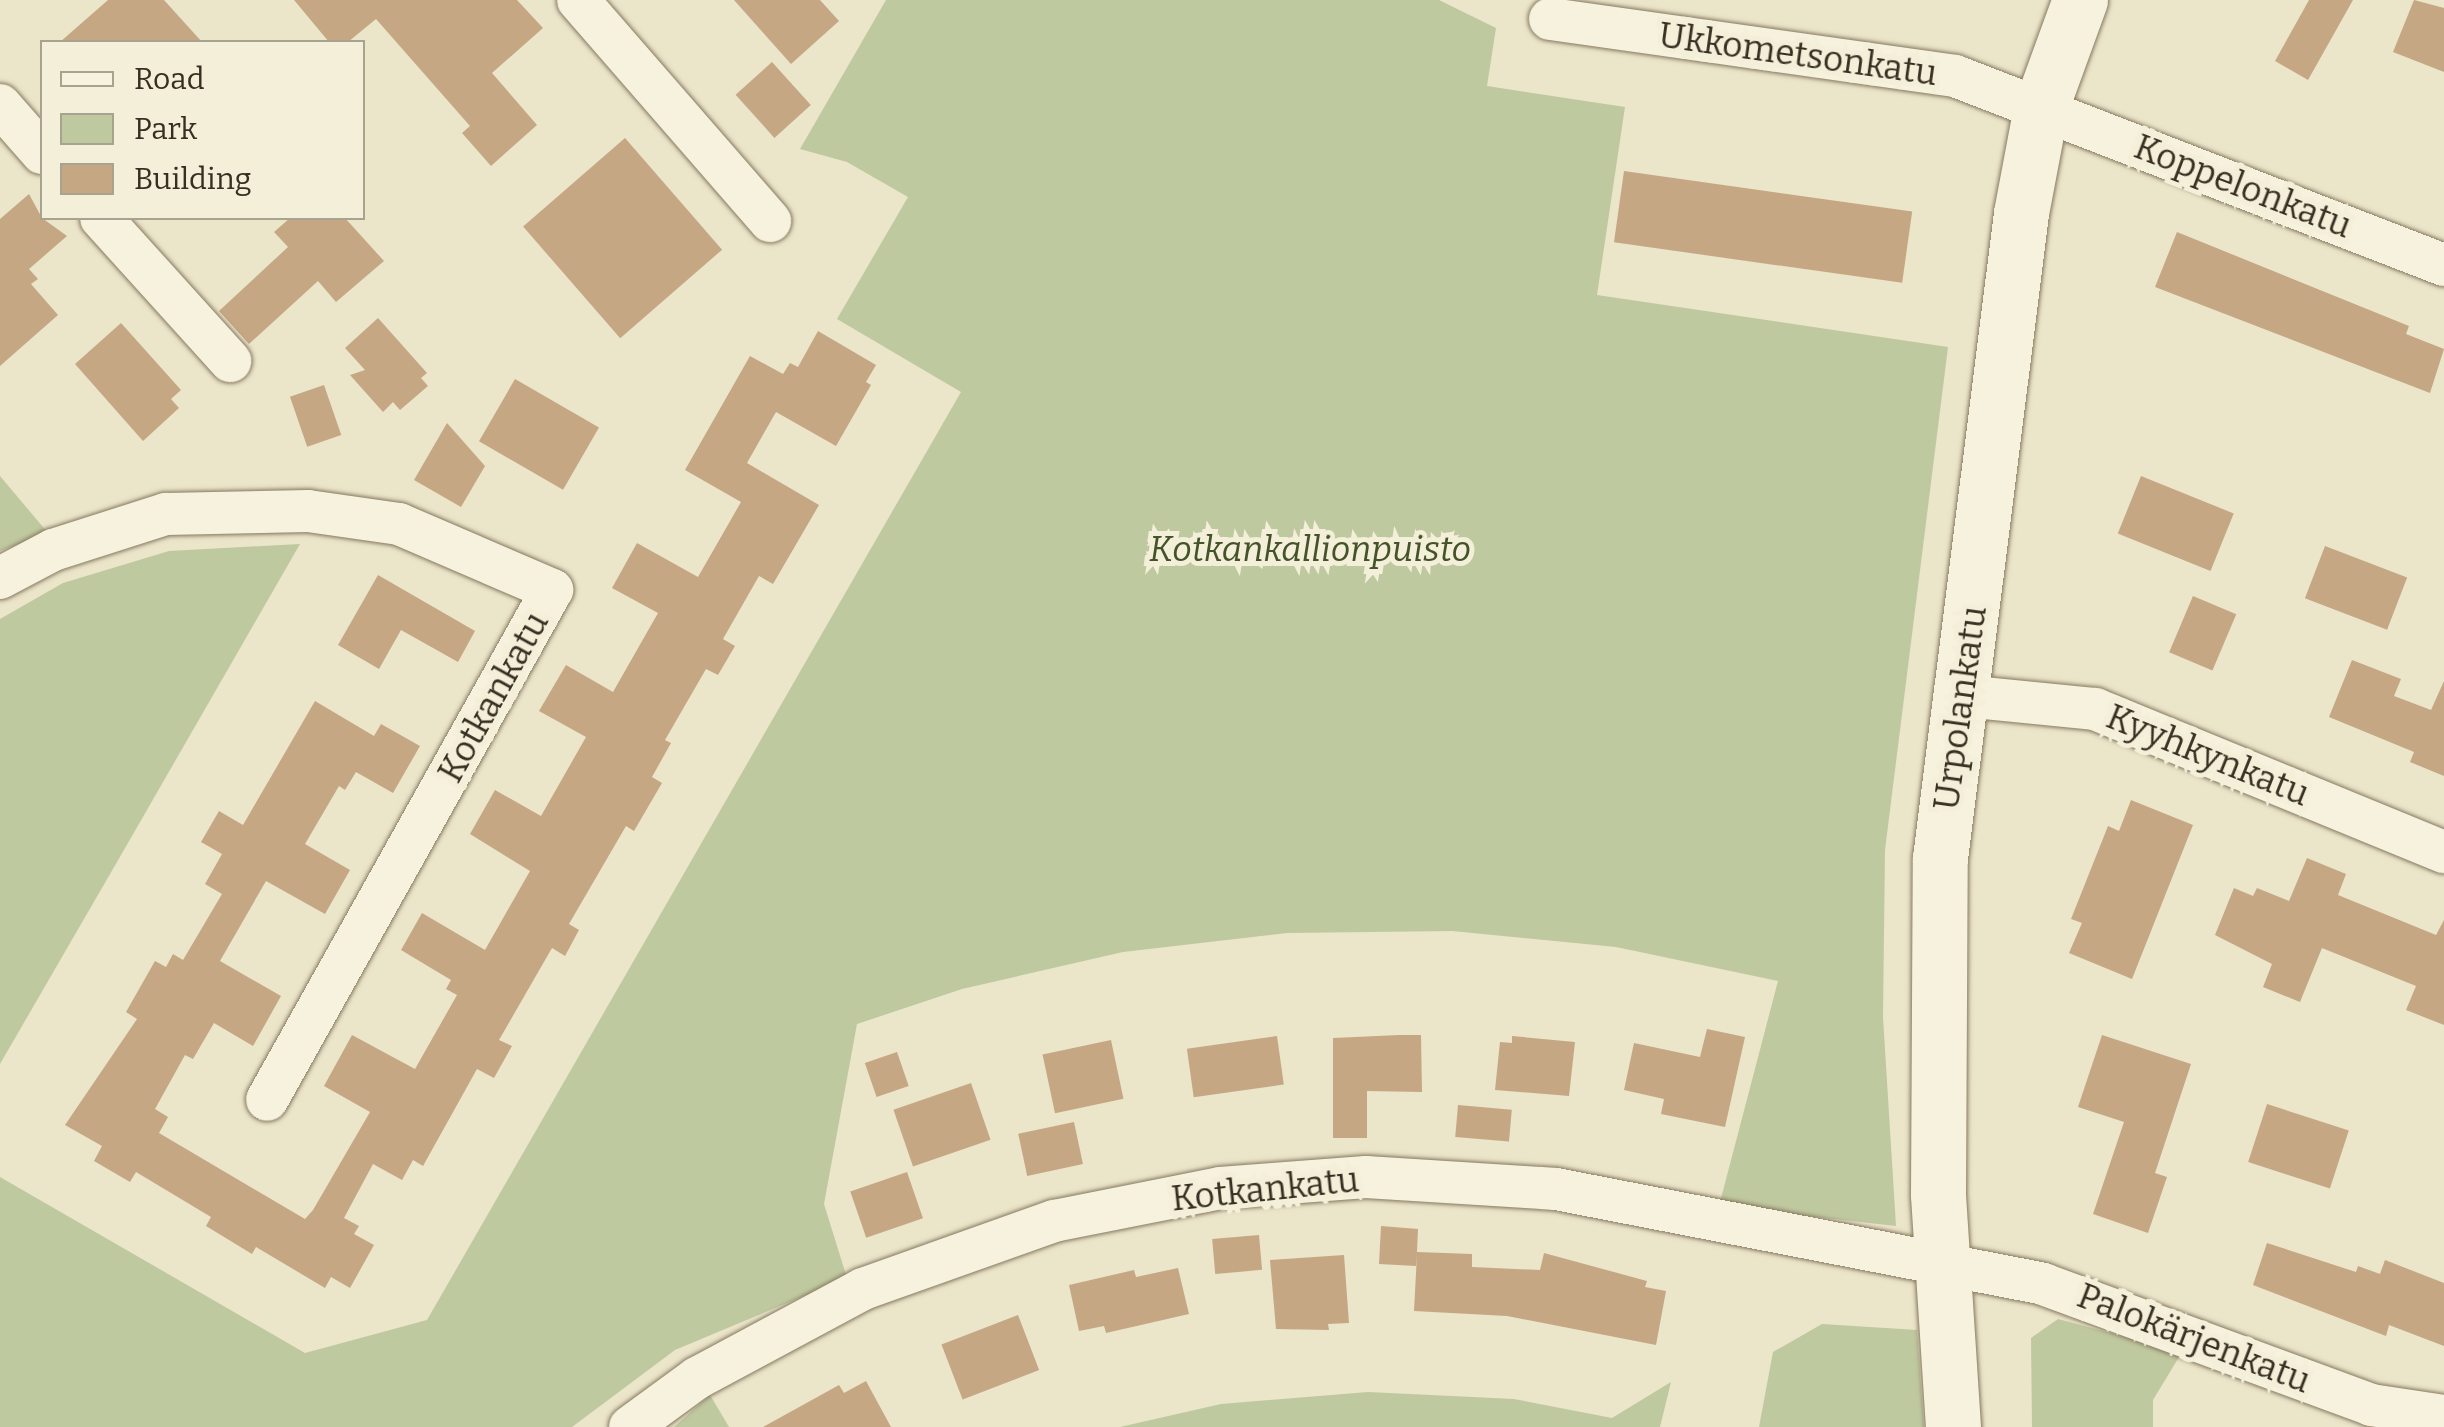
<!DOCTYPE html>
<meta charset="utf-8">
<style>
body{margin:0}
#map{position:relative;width:2444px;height:1427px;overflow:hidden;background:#ebe5ca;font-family:Bitter,serif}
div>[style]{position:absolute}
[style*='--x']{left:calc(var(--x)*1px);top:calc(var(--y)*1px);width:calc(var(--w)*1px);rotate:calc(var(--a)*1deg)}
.green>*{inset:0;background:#bfc99f}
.building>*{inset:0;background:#c6a784;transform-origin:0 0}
.roads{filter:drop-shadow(0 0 2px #867960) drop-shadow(0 0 2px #867960)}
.street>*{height:42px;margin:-21px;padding:0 21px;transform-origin:21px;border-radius:21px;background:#f6f2dd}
.secondary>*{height:55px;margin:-27.5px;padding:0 27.5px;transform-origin:27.5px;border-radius:27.5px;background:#f6f2dd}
span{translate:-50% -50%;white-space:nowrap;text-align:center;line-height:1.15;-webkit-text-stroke:10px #f3efd9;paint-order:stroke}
.street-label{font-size:35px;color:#382f22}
.park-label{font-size:35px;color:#44532a;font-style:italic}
.legend{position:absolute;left:40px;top:40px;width:325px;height:180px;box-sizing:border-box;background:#f3efd9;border:2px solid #a8a290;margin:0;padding:12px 18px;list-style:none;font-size:30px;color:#382f22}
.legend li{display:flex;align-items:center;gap:20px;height:50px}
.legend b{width:50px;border:2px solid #a8a290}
</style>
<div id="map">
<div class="green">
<div style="clip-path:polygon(886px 0,1439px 0,1496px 28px,1487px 86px,1625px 107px,1597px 295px,1948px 347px,1885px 850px,1883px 1017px,1896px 1226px,1719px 1206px,1778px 981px,1616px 947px,1452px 931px,1287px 933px,1123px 952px,962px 989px,857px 1024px,824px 1204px,847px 1278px,675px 1350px,572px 1427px,0 1427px,0 1177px,305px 1353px,427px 1320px,961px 392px,837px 319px,908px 197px,847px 162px,800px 149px)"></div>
<div style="clip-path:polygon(0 476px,48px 533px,0 551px)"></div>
<div style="clip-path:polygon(300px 544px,117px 862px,0 1064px,0 619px,63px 583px,169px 551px)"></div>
<div style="clip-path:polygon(2058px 1319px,2182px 1352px,2153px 1400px,2153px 1427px,2032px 1427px,2031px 1338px)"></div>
<div style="clip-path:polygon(1822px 1324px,1917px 1330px,1924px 1427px,1759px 1427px,1773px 1352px)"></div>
<div style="clip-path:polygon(1671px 1382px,1660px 1427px,1120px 1427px,1221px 1404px,1368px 1392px,1514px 1399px,1612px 1418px)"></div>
<div style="clip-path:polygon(710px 1395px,729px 1427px,674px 1427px)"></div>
</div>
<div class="building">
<div style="clip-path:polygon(108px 0,164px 0,202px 42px,60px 42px)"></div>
<div style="clip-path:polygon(294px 0,517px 0,543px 28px,492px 73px,537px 125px,491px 166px,462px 133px,470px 126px,376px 19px,348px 42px,329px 42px)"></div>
<div style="clip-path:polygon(734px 0,820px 0,839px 21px,791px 64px)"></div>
<div style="clip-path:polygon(2309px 0,2353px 0,2308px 80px,2275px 61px)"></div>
<div style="clip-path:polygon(2414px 0,2444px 8px,2444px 72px,2393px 52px)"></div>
<div style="left:772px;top:62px;width:58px;height:49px;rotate:48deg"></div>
<div style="left:625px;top:138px;width:148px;height:135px;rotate:49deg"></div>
<div style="left:1624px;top:171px;width:291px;height:72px;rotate:8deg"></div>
<div style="clip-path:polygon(29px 194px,42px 218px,67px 236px,29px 269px,38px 279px,31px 284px,58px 315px,0 366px,0 219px)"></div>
<div style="clip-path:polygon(290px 218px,345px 218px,384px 261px,336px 302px,318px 281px,249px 344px,219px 311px,288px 247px,274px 232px)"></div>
<div style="clip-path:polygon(2177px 232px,2409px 326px,2406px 334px,2444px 349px,2430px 393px,2155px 287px)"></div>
<div style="clip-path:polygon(378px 318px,427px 373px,421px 378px,428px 386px,400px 410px,393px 402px,383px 412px,350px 375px,365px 370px,345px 348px)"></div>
<div style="clip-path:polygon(121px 323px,181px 390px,171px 399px,179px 408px,143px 441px,75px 364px)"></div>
<div style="clip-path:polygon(818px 331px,876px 365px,866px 382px,871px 385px,836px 446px,776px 412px,747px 463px,819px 505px,773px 584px,759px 576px,723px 639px,735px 646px,718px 675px,706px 669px,665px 740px,671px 743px,652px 777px,662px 783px,634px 831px,626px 826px,569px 924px,579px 930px,565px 956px,552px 948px,499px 1040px,512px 1046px,494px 1078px,477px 1069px,423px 1166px,413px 1160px,402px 1180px,373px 1164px,344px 1218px,359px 1226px,354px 1234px,374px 1245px,350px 1288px,331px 1277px,325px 1288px,256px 1247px,252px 1254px,206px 1226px,211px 1217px,136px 1172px,130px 1182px,94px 1161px,102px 1146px,65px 1125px,137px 1019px,126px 1012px,155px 961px,166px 967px,173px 954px,183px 960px,222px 894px,205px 884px,222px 854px,201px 842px,219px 811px,243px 825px,315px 701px,374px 736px,381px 724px,420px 746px,393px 793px,356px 772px,345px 790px,339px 786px,305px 844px,350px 870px,325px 914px,266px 881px,220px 961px,281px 996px,253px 1046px,214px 1023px,193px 1059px,185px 1055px,155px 1109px,168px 1117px,159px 1133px,305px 1219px,313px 1210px,370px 1112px,324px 1086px,352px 1035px,415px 1069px,457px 995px,446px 989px,451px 980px,401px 950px,422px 913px,485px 950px,530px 871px,470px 834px,495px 790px,541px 816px,586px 737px,539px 711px,566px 665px,613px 692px,658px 613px,612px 588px,637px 543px,698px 577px,741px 502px,685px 470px,750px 356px,783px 374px,790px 363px,798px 367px)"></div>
<div style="left:515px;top:379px;width:97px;height:72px;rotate:30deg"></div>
<div style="left:324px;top:385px;width:53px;height:36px;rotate:71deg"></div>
<div style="clip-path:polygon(447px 423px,485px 466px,461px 507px,414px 480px)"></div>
<div style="left:2141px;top:476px;width:100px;height:62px;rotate:22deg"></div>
<div style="left:2325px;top:546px;width:88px;height:56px;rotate:21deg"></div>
<div style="clip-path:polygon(378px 575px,475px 631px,458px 662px,401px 630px,379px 669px,338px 645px)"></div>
<div style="left:2193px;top:596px;width:47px;height:61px;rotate:23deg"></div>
<div style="clip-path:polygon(2352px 660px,2401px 679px,2394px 696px,2431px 710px,2444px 681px,2444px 776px,2410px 762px,2414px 752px,2329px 717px)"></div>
<div style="clip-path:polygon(2131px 800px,2193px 825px,2132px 979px,2069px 953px,2082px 923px,2071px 919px,2108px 826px,2119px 831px)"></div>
<div style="clip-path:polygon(2307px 858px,2346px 874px,2338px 895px,2436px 935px,2444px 920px,2444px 1025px,2406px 1010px,2416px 986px,2322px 948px,2300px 1002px,2263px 987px,2272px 964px,2215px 935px,2234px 888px,2253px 896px,2257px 888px,2289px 901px)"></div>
<div style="clip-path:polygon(1707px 1029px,1745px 1037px,1725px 1127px,1661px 1114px,1664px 1099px,1624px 1090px,1634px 1043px,1700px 1057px)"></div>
<div style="clip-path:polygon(1399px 1035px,1421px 1035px,1422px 1092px,1367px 1091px,1367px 1138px,1333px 1138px,1333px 1038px)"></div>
<div style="clip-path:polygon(2102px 1035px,2191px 1064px,2155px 1173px,2167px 1177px,2148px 1233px,2093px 1214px,2124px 1122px,2078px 1107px)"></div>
<div style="left:1277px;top:1036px;width:49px;height:91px;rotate:82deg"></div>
<div style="clip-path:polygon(1512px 1036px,1575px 1042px,1569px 1096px,1495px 1090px,1500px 1042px,1512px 1043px)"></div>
<div style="left:1111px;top:1040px;width:60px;height:70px;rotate:78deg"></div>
<div style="left:897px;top:1052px;width:36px;height:34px;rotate:71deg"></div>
<div style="left:971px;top:1083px;width:60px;height:82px;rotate:71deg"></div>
<div style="left:2267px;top:1104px;width:86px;height:61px;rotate:18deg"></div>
<div style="left:1458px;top:1105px;width:54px;height:32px;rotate:5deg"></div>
<div style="left:1074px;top:1122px;width:43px;height:57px;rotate:78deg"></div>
<div style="left:907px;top:1172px;width:49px;height:60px;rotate:71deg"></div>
<div style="clip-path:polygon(1381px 1226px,1418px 1229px,1417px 1252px,1472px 1254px,1472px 1267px,1540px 1270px,1544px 1253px,1647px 1281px,1645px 1287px,1666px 1291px,1656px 1345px,1507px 1316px,1414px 1311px,1417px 1254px,1416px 1266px,1379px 1264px)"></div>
<div style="left:1259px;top:1235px;width:35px;height:47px;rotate:85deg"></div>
<div style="clip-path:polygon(2267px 1243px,2356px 1272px,2358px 1266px,2380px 1274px,2385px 1260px,2444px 1283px,2444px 1346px,2389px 1325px,2386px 1336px,2253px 1285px)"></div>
<div style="clip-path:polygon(1344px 1255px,1349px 1323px,1328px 1324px,1329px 1330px,1276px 1329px,1270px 1260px)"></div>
<div style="clip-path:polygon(1178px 1268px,1189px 1314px,1106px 1333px,1104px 1326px,1079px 1331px,1069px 1285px,1134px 1270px,1136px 1277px)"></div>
<div style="left:1018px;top:1315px;width:59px;height:82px;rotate:69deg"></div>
<div style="clip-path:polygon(866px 1381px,891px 1427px,763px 1427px,839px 1385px,844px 1393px)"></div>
</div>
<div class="roads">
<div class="street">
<div style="--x:578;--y:0;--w:293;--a:49"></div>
<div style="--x:1550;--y:19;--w:409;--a:8"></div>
<div style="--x:1955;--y:76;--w:524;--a:21.13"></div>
<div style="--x:0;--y:105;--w:64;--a:48.8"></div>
<div style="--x:101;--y:218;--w:193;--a:47.9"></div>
<div style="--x:0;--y:578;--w:60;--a:-27.8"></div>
<div style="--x:53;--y:550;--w:119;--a:-17.7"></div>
<div style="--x:166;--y:514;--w:142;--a:-1.2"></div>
<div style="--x:308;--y:511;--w:92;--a:8.1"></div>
<div style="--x:399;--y:524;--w:167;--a:23.3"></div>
<div style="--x:552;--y:590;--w:584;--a:119.2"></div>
<div style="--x:1963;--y:696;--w:133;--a:5.6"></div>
<div style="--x:2095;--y:709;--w:377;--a:22.3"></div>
<div style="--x:630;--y:1427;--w:83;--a:-36.2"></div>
<div style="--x:697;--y:1378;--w:188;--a:-28.2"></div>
<div style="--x:863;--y:1289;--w:203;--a:-19.6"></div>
<div style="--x:1054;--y:1221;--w:169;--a:-11.2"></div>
<div style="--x:1220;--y:1188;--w:146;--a:-4.3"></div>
<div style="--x:1366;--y:1177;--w:190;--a:3.6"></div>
<div style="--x:1556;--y:1189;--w:496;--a:11"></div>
<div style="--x:2043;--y:1284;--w:350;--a:20.2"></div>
<div style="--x:2371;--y:1405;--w:74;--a:8.6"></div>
</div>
<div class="secondary">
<div style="--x:1953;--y:1427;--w:233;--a:-93.7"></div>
<div style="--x:1938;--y:1194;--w:336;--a:-89.7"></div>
<div style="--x:1940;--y:858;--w:650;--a:-82.84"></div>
<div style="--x:2021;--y:213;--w:108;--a:-79.3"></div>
<div style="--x:2041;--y:107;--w:114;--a:-70"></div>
</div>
</div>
<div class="street-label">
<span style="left:1798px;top:54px;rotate:8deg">Ukkometsonkatu</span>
<span style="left:2243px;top:186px;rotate:21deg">Koppelonkatu</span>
<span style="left:493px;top:697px;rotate:-61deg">Kotkankatu</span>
<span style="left:1960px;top:708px;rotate:-82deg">Urpolankatu</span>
<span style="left:2208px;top:755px;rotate:22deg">Kyyhkynkatu</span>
<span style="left:1265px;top:1189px;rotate:-6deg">Kotkankatu</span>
<span style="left:2194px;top:1338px;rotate:21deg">Palokärjenkatu</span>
</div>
<div class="park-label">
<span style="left:1310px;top:549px">Kotkankallionpuisto</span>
</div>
<ul class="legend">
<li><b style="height:12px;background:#f6f2dd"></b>Road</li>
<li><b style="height:28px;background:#bfc99f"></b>Park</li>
<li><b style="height:28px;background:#c6a784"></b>Building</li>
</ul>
</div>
